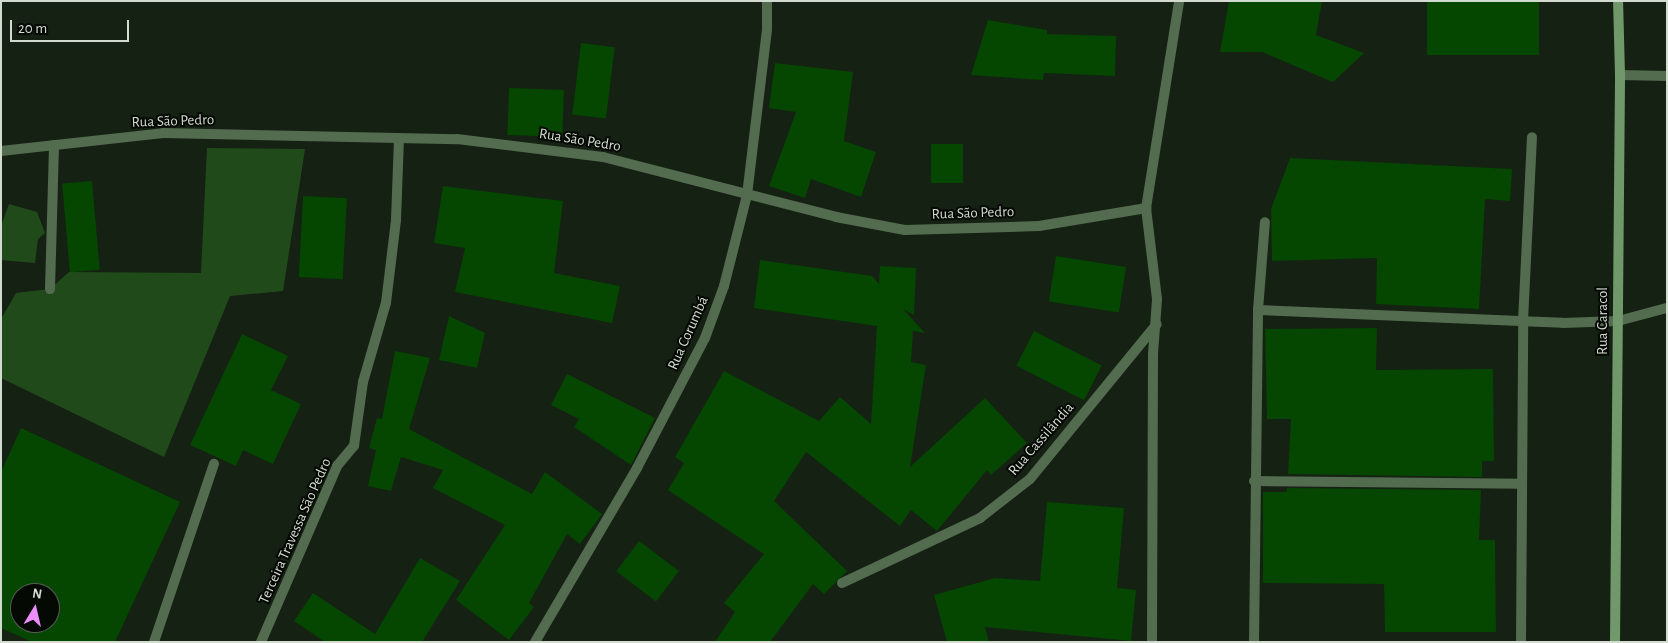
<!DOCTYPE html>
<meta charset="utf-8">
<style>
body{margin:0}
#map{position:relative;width:1668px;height:643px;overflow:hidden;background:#152113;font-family:"Alegreya Sans",sans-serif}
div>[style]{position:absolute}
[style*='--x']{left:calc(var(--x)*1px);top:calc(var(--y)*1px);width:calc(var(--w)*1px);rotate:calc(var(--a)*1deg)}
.green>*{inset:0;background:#214a1b}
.building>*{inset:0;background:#054600;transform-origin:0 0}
.lane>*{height:10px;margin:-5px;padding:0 5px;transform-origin:5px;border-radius:5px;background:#536b4f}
.street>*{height:10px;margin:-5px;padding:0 5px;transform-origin:5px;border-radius:5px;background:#536b4f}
.secondary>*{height:10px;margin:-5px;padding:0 5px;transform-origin:5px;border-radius:5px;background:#71986b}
span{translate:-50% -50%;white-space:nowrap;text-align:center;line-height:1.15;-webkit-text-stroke:4px #050904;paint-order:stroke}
.street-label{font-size:15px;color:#d3dbd1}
.frame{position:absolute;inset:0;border:2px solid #d3dbd1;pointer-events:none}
.north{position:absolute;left:10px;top:583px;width:50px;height:50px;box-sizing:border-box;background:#050904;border:1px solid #575d56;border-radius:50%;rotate:9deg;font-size:14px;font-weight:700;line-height:20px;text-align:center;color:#d3dbd1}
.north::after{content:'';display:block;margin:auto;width:18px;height:22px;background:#eb8dfc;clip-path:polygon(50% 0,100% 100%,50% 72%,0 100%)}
.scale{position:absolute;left:10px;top:20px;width:119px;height:22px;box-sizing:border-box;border:2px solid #d3dbd1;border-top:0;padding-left:6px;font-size:15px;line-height:18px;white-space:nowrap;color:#d3dbd1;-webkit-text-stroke:4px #050904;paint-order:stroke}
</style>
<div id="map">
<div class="green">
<div style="clip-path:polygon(207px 148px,305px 149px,283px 291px,230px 296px,164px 457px,1px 378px,1px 319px,16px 293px,50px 289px,69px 272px,201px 273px)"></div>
<div style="clip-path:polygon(9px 204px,37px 212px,45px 233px,38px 239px,35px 263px,1px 260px,1px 226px)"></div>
</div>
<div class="building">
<div style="clip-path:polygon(1229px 1px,1322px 1px,1316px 35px,1364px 53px,1333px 82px,1262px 52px,1220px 52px)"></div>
<div style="left:1427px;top:1px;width:112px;height:54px"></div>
<div style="clip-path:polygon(988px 20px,1047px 30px,1047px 34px,1116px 36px,1115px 76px,1044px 73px,1043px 80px,971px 75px)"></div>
<div style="left:581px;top:43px;width:34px;height:72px;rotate:7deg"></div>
<div style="clip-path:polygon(775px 63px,853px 72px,844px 141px,876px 152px,861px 197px,811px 179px,805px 198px,769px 186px,796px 112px,769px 108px)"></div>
<div style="left:509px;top:88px;width:55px;height:47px;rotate:2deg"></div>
<div style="left:963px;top:144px;width:39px;height:32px;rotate:90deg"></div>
<div style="clip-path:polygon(1290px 158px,1512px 169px,1510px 201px,1485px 199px,1479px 309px,1376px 304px,1377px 258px,1272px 261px,1271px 209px)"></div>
<div style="left:92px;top:181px;width:89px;height:30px;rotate:85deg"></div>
<div style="clip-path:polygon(443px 186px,563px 201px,554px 273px,620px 286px,612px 323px,455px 292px,465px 248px,434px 243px)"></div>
<div style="left:303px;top:196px;width:44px;height:81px;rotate:3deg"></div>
<div style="left:1056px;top:256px;width:71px;height:46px;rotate:9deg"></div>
<div style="clip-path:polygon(760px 260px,872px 276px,879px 284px,880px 266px,916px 268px,914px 315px,903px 309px,925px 333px,913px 331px,911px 362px,926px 365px,910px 467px,985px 398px,1027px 443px,991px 475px,987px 470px,937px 531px,911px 510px,900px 526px,806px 452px,774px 501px,847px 571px,824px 594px,813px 584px,770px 642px,715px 642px,735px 612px,724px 603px,764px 554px,668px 490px,684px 463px,675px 457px,724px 371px,819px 421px,840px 397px,871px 424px,877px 326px,754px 308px)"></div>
<div style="clip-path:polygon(449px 316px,485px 333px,477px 368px,439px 360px)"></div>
<div style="clip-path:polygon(1377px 328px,1376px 370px,1493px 369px,1494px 461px,1482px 461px,1482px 477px,1288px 474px,1291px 419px,1267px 419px,1265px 329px)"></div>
<div style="left:1034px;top:331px;width:76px;height:39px;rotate:27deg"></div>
<div style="clip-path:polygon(242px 334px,288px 356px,271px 390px,301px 404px,273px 464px,243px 450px,236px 466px,190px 445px)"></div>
<div style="clip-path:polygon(395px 351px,430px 358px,409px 429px,532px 494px,545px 472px,602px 514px,580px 544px,567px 534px,529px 603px,534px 607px,509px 640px,456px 600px,505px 525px,433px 488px,443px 470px,401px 457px,391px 491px,368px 486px,376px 450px,369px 448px,377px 418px,382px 419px)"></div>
<div style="clip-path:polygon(567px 374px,655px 418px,631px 465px,574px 427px,579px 419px,551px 405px)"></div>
<div style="clip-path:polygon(evenodd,21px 428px,180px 502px,115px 642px,32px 642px,1px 628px,1px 472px,21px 428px,20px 593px,50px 593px,50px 623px,20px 623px,20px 593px)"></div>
<div style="clip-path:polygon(1287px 488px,1481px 490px,1479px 540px,1495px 540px,1496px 632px,1385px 632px,1384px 584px,1263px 583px,1263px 492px,1287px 492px)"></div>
<div style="clip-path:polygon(1047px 502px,1124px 508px,1117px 588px,1136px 590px,1131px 641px,985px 627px,989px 642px,947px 642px,934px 595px,995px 578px,1040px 581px)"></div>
<div style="left:639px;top:541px;width:50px;height:38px;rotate:37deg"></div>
<div style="clip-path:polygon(420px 558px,460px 581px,422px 642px,325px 642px,294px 621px,313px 593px,375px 634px)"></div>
</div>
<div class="lane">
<div style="--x:50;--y:289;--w:144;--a:-88.4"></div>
<div style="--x:1258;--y:310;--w:88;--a:-85.5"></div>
<div style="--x:1254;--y:481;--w:268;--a:0.6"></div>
<div style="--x:261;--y:642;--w:192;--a:-66.6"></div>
<div style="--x:337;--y:466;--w:26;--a:-50"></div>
<div style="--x:354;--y:446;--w:65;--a:-82"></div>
<div style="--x:363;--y:382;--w:82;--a:-73.8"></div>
<div style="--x:386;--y:303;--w:84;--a:-83.1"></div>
<div style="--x:396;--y:220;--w:82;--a:-87.9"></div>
<div style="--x:1254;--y:642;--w:332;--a:-89.3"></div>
<div style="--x:1258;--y:310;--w:305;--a:2.4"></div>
<div style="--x:1563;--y:323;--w:55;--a:-2.1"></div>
<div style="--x:1618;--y:321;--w:51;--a:-14.9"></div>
<div style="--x:1521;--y:642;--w:321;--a:-89.6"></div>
</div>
<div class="street">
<div style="--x:1620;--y:75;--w:47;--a:1.2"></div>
<div style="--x:1;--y:151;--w:163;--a:-6.3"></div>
<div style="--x:163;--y:133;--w:294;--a:1.2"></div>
<div style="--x:457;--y:139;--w:147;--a:7"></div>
<div style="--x:603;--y:157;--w:241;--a:14.4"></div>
<div style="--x:836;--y:217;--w:70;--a:10.7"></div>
<div style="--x:905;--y:230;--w:134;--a:-1.7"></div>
<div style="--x:1039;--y:226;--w:109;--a:-9.5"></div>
<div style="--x:1523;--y:321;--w:184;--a:-87.2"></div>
<div style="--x:842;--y:583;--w:153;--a:-25.2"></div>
<div style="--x:980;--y:518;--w:63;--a:-38"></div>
<div style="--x:1030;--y:479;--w:200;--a:-50.7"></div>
<div style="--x:154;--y:642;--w:188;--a:-71.4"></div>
<div style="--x:535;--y:642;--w:202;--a:-59.6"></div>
<div style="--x:637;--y:468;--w:147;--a:-62.4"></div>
<div style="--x:705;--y:338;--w:55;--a:-69.9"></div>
<div style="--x:724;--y:286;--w:94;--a:-75.8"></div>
<div style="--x:747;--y:195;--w:167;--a:-83.1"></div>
<div style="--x:767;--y:29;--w:28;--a:-90"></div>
<div style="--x:1152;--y:642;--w:288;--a:-89.8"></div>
<div style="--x:1153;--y:354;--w:55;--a:-85.8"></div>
<div style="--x:1157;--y:299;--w:92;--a:-96.9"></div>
<div style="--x:1146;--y:208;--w:210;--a:-80.9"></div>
</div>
<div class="secondary">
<div style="--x:1615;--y:642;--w:567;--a:-89.49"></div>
<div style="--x:1620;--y:75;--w:74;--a:-91.5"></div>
</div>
<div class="street-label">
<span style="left:173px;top:121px;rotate:-2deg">Rua São Pedro</span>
<span style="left:580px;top:140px;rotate:9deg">Rua São Pedro</span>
<span style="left:973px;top:213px;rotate:-2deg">Rua São Pedro</span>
<span style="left:1603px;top:321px;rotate:-90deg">Rua Caracol</span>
<span style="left:688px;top:333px;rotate:-66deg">Rua Corumbá</span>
<span style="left:1041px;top:439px;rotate:-49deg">Rua Cassilândia</span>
<span style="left:295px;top:531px;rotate:-66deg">Terceira Travessa São Pedro</span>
</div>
<div class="frame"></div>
<div class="north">N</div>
<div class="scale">20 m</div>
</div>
